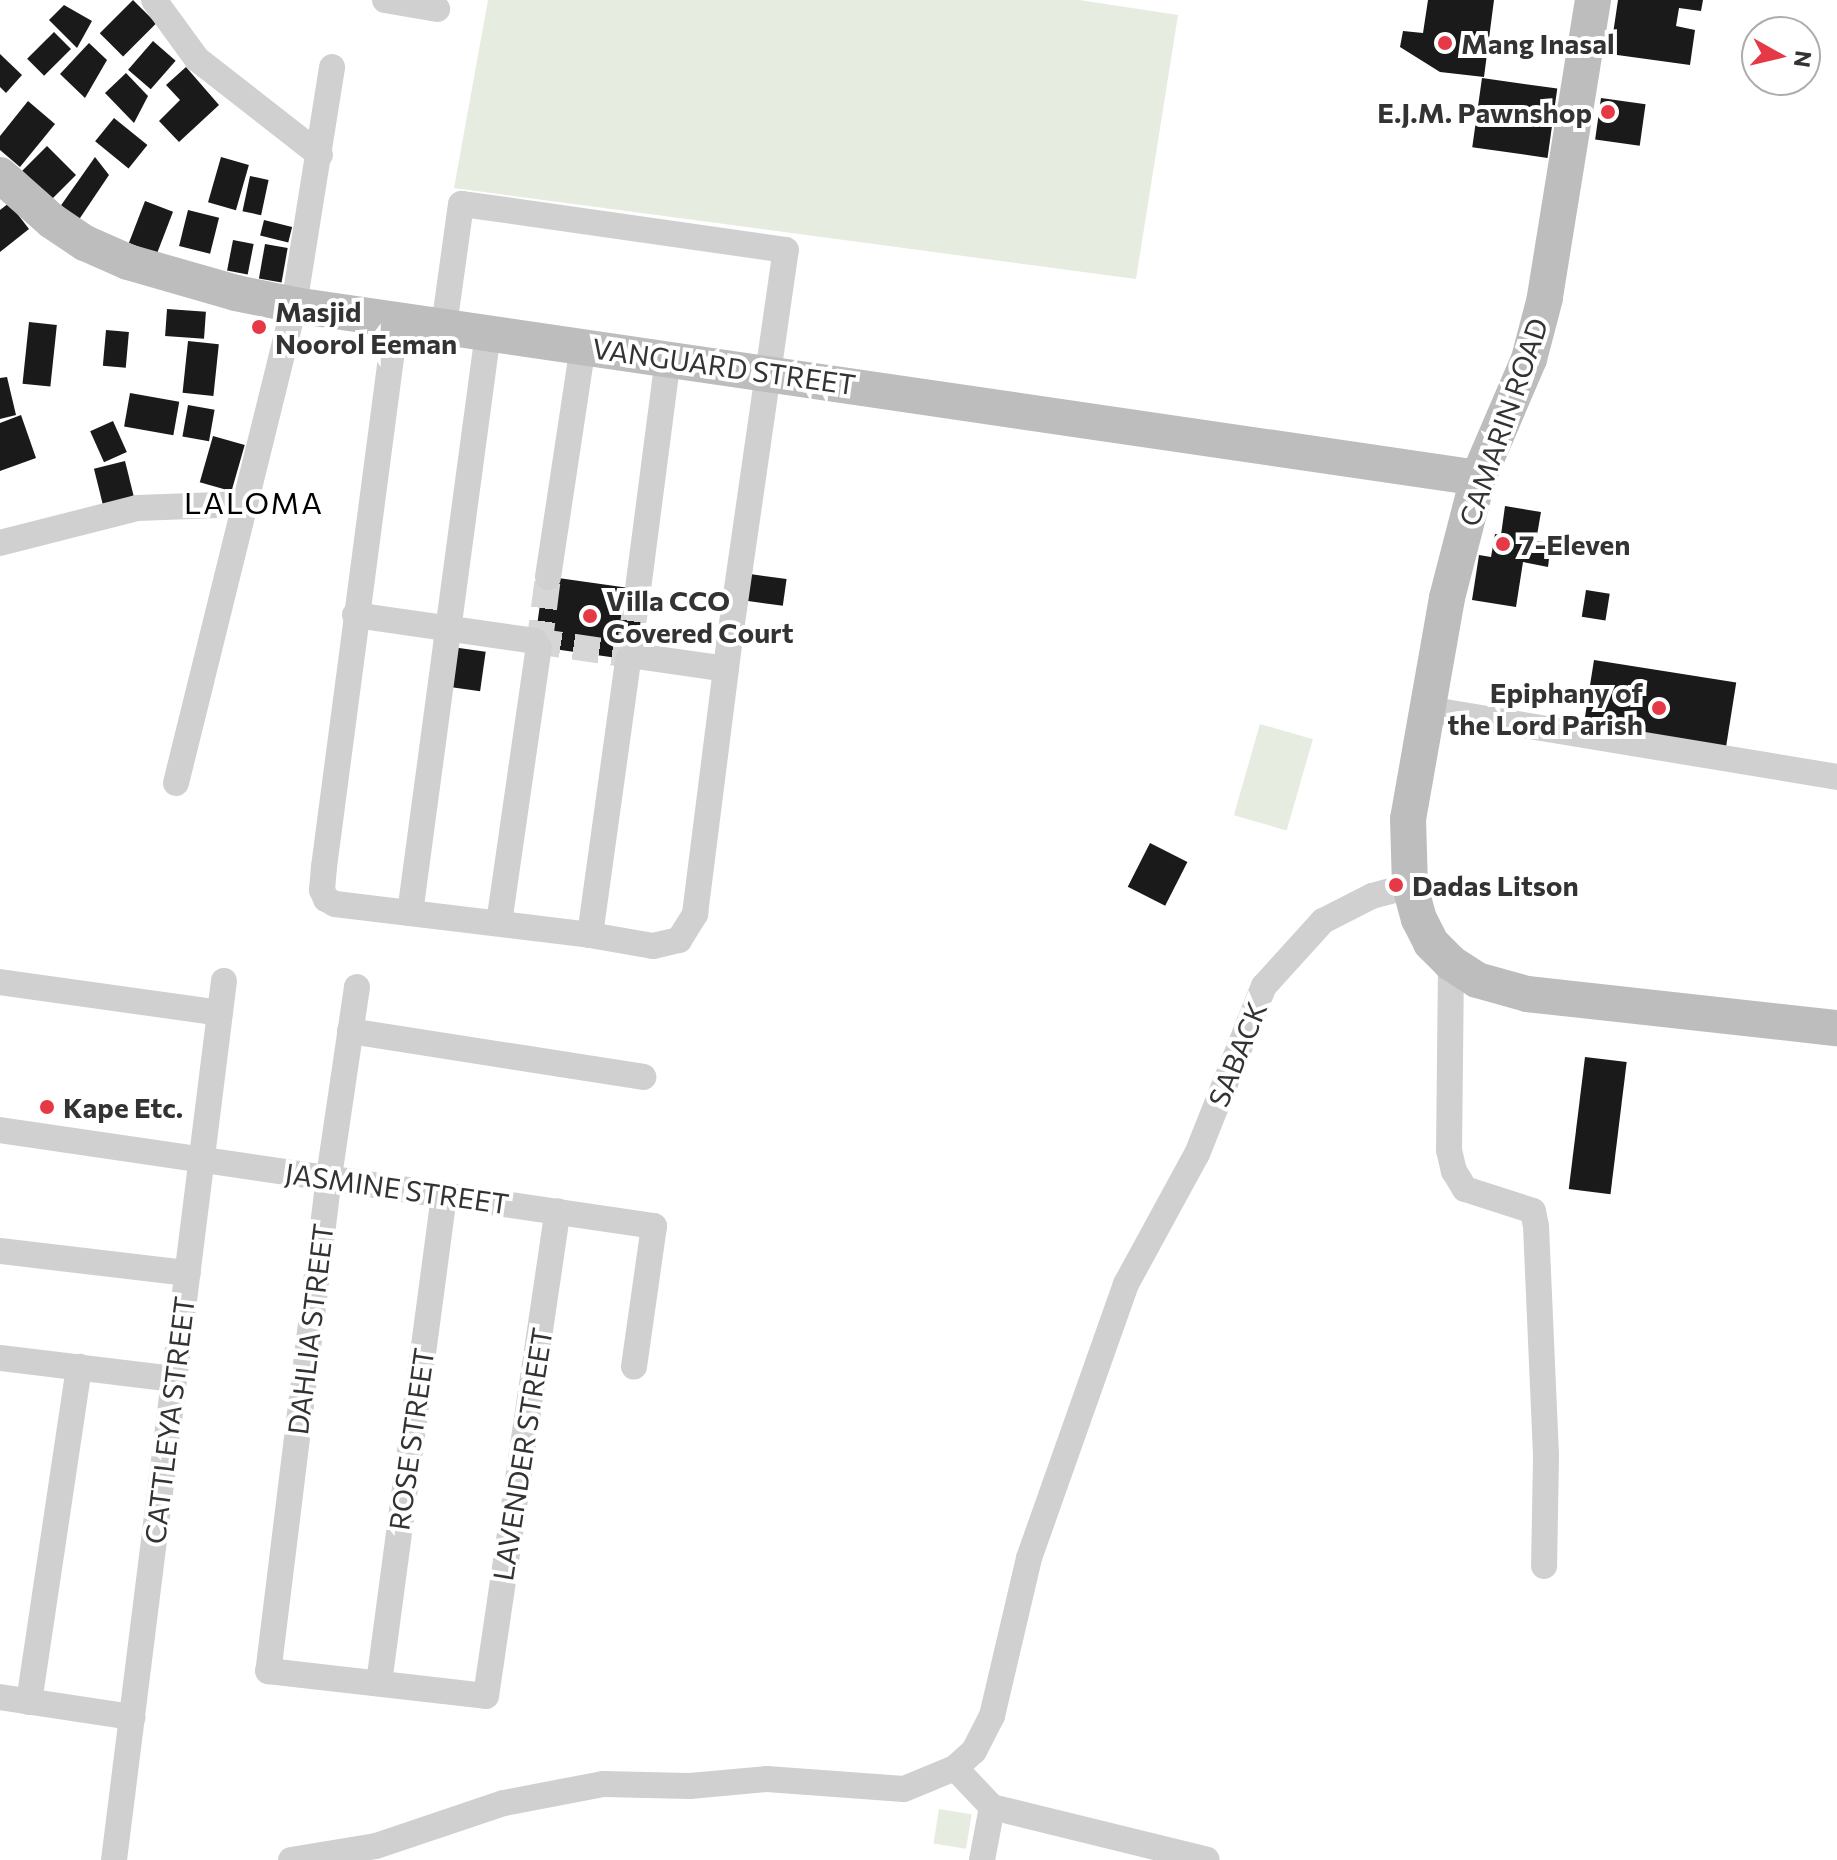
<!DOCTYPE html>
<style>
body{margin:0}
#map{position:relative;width:1837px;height:1860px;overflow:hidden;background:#fff;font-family:Commissioner,sans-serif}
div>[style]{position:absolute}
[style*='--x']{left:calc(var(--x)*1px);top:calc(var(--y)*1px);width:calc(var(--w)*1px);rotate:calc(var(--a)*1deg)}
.green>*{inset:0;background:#e6ecdf;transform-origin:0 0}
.building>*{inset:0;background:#1a1a1a;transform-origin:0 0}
.street-tunnel>*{height:26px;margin-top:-13px;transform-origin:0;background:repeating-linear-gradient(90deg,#d6d6d6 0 26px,transparent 0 39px)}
.street>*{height:26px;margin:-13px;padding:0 13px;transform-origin:13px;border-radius:13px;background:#d0d0d0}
.secondary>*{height:36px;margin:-18px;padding:0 18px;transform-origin:18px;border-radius:18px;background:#bdbdbd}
.dots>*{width:22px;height:22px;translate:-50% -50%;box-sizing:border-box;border:4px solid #fff;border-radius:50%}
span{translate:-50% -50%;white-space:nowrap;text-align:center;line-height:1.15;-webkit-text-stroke:8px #fff;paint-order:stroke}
.poi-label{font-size:28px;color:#333;font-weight:700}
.left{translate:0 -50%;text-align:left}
.right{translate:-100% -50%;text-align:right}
.street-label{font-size:28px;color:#333}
.neighbourhood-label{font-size:30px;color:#000;letter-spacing:2px}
.north{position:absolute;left:1741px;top:16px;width:80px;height:80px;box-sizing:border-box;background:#fff;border:2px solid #adadad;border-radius:50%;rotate:98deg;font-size:22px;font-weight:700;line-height:32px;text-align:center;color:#333}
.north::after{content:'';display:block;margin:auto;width:28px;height:36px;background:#e63946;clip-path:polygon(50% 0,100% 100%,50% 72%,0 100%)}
</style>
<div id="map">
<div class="green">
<div style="clip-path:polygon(488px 0,1079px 0,1178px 15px,1136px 279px,454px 188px)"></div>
<div style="left:1260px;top:724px;width:55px;height:95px;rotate:16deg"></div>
<div style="left:939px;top:1809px;width:33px;height:35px;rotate:9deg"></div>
</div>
<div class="building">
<div style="left:133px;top:0;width:33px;height:47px;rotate:45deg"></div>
<div style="clip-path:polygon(1428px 0,1494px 0,1484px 77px,1440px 72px,1400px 47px,1403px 31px,1423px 33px)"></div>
<div style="clip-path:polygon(1618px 0,1703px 0,1701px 11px,1679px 8px,1676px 26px,1695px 30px,1690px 65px,1610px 54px)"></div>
<div style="clip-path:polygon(64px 5px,92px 21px,77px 48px,49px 20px)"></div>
<div style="left:54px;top:32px;width:24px;height:38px;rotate:45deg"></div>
<div style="left:153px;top:41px;width:30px;height:38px;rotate:41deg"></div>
<div style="clip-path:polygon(89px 43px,107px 60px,85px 98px,60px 74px)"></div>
<div style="clip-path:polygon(0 54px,22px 75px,6px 93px,0 87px)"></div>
<div style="clip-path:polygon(186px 67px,219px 105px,179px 142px,159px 121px,180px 100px,166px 85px)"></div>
<div style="clip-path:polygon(126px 73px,148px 96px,134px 123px,105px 93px)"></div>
<div style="left:1482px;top:78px;width:76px;height:70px;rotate:8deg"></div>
<div style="left:1601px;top:98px;width:45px;height:42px;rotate:8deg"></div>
<div style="clip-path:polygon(28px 101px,55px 124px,20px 167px,0 150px,0 136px)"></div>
<div style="left:114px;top:118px;width:43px;height:30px;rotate:39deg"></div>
<div style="left:47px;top:146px;width:41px;height:35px;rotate:45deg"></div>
<div style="clip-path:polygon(95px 157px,109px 175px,76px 224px,57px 211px)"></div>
<div style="left:221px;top:157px;width:29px;height:47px;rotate:16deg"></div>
<div style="left:250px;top:176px;width:19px;height:36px;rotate:12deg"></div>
<div style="left:145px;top:201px;width:30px;height:45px;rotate:21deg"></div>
<div style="clip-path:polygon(9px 203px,29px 229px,0 252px,0 210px)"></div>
<div style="left:188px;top:210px;width:32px;height:37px;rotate:14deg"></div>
<div style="left:264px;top:220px;width:29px;height:16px;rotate:14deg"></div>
<div style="left:233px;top:240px;width:21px;height:31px;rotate:11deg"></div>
<div style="left:265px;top:244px;width:23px;height:35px;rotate:10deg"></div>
<div style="left:167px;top:309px;width:39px;height:27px;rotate:4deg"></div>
<div style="left:29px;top:322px;width:28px;height:62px;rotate:6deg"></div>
<div style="left:106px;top:330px;width:23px;height:36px;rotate:5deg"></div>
<div style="left:188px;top:341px;width:31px;height:52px;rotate:6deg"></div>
<div style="clip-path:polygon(7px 377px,16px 415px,0 419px,0 378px)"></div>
<div style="left:130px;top:393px;width:50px;height:34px;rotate:10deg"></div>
<div style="left:188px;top:405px;width:27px;height:32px;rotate:10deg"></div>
<div style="clip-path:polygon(21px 415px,36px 458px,0 471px,0 423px)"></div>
<div style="left:113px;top:421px;width:34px;height:25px;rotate:66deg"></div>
<div style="left:213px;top:436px;width:33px;height:48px;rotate:16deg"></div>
<div style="left:125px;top:461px;width:37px;height:32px;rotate:76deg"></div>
<div style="clip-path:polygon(1505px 506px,1541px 512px,1536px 541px,1551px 543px,1548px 567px,1523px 562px,1516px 607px,1472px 600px,1479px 555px,1491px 557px,1495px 534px,1501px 535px)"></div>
<div style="left:743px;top:573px;width:44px;height:27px;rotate:8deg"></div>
<div style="left:544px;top:576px;width:102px;height:71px;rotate:8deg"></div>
<div style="left:1586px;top:590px;width:24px;height:27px;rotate:9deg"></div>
<div style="left:452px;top:647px;width:34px;height:40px;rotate:8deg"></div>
<div style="left:1594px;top:660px;width:144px;height:66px;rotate:9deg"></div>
<div style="left:1150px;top:843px;width:42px;height:49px;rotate:27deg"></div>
<div style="left:1585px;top:1057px;width:42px;height:133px;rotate:7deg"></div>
</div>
<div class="street-tunnel">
<div style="--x:535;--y:641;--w:102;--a:8.4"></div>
<div style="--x:539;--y:647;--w:71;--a:-82.7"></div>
<div style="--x:628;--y:660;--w:72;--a:-82"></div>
</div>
<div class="street">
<div style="--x:154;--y:0;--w:73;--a:53.9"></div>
<div style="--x:197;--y:59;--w:156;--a:38"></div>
<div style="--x:385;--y:0;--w:53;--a:9.8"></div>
<div style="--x:396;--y:320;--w:552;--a:97.5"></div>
<div style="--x:324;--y:867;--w:23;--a:95"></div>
<div style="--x:322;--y:890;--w:10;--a:66"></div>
<div style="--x:326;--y:899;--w:10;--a:29"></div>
<div style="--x:335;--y:904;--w:257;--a:6.9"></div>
<div style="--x:590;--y:935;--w:64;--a:9.9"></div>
<div style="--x:653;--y:946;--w:27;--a:-13"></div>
<div style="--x:679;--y:940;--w:31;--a:-58"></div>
<div style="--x:695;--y:914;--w:272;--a:-82.8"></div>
<div style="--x:729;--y:644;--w:398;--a:-81.8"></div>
<div style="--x:786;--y:250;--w:328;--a:-171.9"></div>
<div style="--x:461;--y:204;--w:123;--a:97.9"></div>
<div style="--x:0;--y:543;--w:141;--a:-14.3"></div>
<div style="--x:137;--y:508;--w:108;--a:-2.1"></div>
<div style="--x:548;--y:577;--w:234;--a:-81.4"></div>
<div style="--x:638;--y:589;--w:233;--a:-82.6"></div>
<div style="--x:355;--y:615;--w:182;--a:8.2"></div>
<div style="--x:636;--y:656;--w:91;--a:8.2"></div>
<div style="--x:1427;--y:709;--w:416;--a:9.4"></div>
<div style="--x:176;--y:783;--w:492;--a:-76.1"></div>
<div style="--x:294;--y:305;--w:241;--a:-80.9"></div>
<div style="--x:410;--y:913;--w:585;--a:-82.34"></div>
<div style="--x:499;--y:923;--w:279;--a:-81.8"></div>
<div style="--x:590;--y:935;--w:278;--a:-82.1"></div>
<div style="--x:1451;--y:963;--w:187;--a:90.6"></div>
<div style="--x:1449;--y:1150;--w:22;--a:77"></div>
<div style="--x:1454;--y:1171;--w:21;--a:59"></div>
<div style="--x:1465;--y:1189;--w:71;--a:17.9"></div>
<div style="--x:1533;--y:1211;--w:15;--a:79"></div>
<div style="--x:1536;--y:1226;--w:230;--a:87.5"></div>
<div style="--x:1546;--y:1456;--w:110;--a:91"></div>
<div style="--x:0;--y:982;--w:222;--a:8"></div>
<div style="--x:357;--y:987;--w:192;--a:98.4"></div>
<div style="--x:329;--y:1177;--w:498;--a:97"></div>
<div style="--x:268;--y:1671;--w:219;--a:6.5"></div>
<div style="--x:486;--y:1696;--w:490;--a:-81.6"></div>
<div style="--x:350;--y:1031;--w:297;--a:8.9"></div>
<div style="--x:0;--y:1130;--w:661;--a:8.35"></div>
<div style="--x:654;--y:1226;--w:142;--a:98.1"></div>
<div style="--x:0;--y:1251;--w:189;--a:6.7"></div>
<div style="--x:0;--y:1358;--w:175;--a:6.9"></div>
<div style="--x:379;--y:1683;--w:493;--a:-82.4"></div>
<div style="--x:0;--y:1697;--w:134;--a:8.6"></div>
<div style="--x:29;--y:1702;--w:339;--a:-81.5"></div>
<div style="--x:955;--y:1768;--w:54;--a:46.5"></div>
<div style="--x:992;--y:1807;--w:54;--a:100.7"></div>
<div style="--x:992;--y:1807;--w:221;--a:13.8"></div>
<div style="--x:114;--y:1860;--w:886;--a:-82.87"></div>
<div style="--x:291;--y:1860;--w:86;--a:-9.4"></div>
<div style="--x:376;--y:1846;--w:135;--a:-18.6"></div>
<div style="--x:504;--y:1803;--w:101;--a:-10.9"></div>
<div style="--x:603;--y:1784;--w:87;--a:1.3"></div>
<div style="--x:690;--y:1786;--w:77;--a:-5.2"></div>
<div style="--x:767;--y:1779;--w:137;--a:4.2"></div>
<div style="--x:904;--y:1789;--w:55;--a:-22.4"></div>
<div style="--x:955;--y:1768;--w:25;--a:-42"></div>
<div style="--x:974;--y:1751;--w:39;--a:-63"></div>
<div style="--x:992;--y:1716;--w:162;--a:-76.8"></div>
<div style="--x:1029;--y:1558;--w:291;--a:-70.5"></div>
<div style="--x:1126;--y:1284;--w:148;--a:-61.4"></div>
<div style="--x:1197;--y:1154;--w:181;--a:-68.3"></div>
<div style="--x:1264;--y:986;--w:88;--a:-47.8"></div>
<div style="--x:1323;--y:921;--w:55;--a:-27"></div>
<div style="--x:1372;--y:896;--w:39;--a:-15"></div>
</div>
<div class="secondary">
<div style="--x:1593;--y:0;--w:302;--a:99.2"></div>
<div style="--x:1545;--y:298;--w:63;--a:104.7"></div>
<div style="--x:1529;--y:359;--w:129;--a:113.2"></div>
<div style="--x:1478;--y:478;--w:124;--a:104.5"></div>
<div style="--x:1447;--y:598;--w:224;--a:100"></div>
<div style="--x:1408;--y:819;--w:67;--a:88.3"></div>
<div style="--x:1410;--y:886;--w:34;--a:75"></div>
<div style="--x:1419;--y:919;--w:27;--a:63"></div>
<div style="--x:1431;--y:943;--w:28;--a:45"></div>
<div style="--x:1451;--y:963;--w:31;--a:33"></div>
<div style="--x:1477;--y:980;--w:52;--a:15.6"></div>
<div style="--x:1527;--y:994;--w:312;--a:6.3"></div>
<div style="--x:0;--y:175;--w:69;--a:41.5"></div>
<div style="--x:52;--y:221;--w:40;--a:34"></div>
<div style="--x:85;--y:243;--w:47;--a:23.8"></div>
<div style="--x:128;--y:262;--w:112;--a:16"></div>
<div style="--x:236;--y:293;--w:59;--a:11.7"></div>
<div style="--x:294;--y:305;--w:1197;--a:8.31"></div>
</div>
<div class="dots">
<div style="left:1445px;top:43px;background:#e63946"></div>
<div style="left:1608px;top:112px;background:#e63946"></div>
<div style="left:259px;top:327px;background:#e63946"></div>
<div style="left:1503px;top:544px;background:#e63946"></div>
<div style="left:590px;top:616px;background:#e63946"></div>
<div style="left:1659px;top:708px;background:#e63946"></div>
<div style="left:1396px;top:885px;background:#e63946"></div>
<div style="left:47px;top:1107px;background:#e63946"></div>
</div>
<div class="poi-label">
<span class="left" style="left:1461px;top:43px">Mang Inasal</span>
<span class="right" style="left:1592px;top:112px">E.J.M. Pawnshop</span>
<span class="left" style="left:275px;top:327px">Masjid<br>Noorol Eeman</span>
<span class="left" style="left:1519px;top:544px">7-Eleven</span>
<span class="left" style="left:606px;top:616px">Villa CCO<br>Covered Court</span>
<span class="right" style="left:1643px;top:708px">Epiphany of<br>the Lord Parish</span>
<span class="left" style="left:1412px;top:885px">Dadas Litson</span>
<span class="left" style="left:63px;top:1107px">Kape Etc.</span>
</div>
<div class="street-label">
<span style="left:724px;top:366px;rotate:8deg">VANGUARD STREET</span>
<span style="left:1503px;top:422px;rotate:-71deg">CAMARIN ROAD</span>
<span style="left:1237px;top:1054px;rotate:-68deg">SABACK</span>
<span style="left:397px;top:1188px;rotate:8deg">JASMINE STREET</span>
<span style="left:310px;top:1329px;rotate:-83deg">DAHLIA STREET</span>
<span style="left:169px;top:1420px;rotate:-83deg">CATTLEYA STREET</span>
<span style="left:411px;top:1439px;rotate:-82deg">ROSE STREET</span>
<span style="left:522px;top:1454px;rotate:-81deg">LAVENDER STREET</span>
</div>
<div class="neighbourhood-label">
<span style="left:254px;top:502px">LALOMA</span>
</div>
<div class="north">N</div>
</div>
